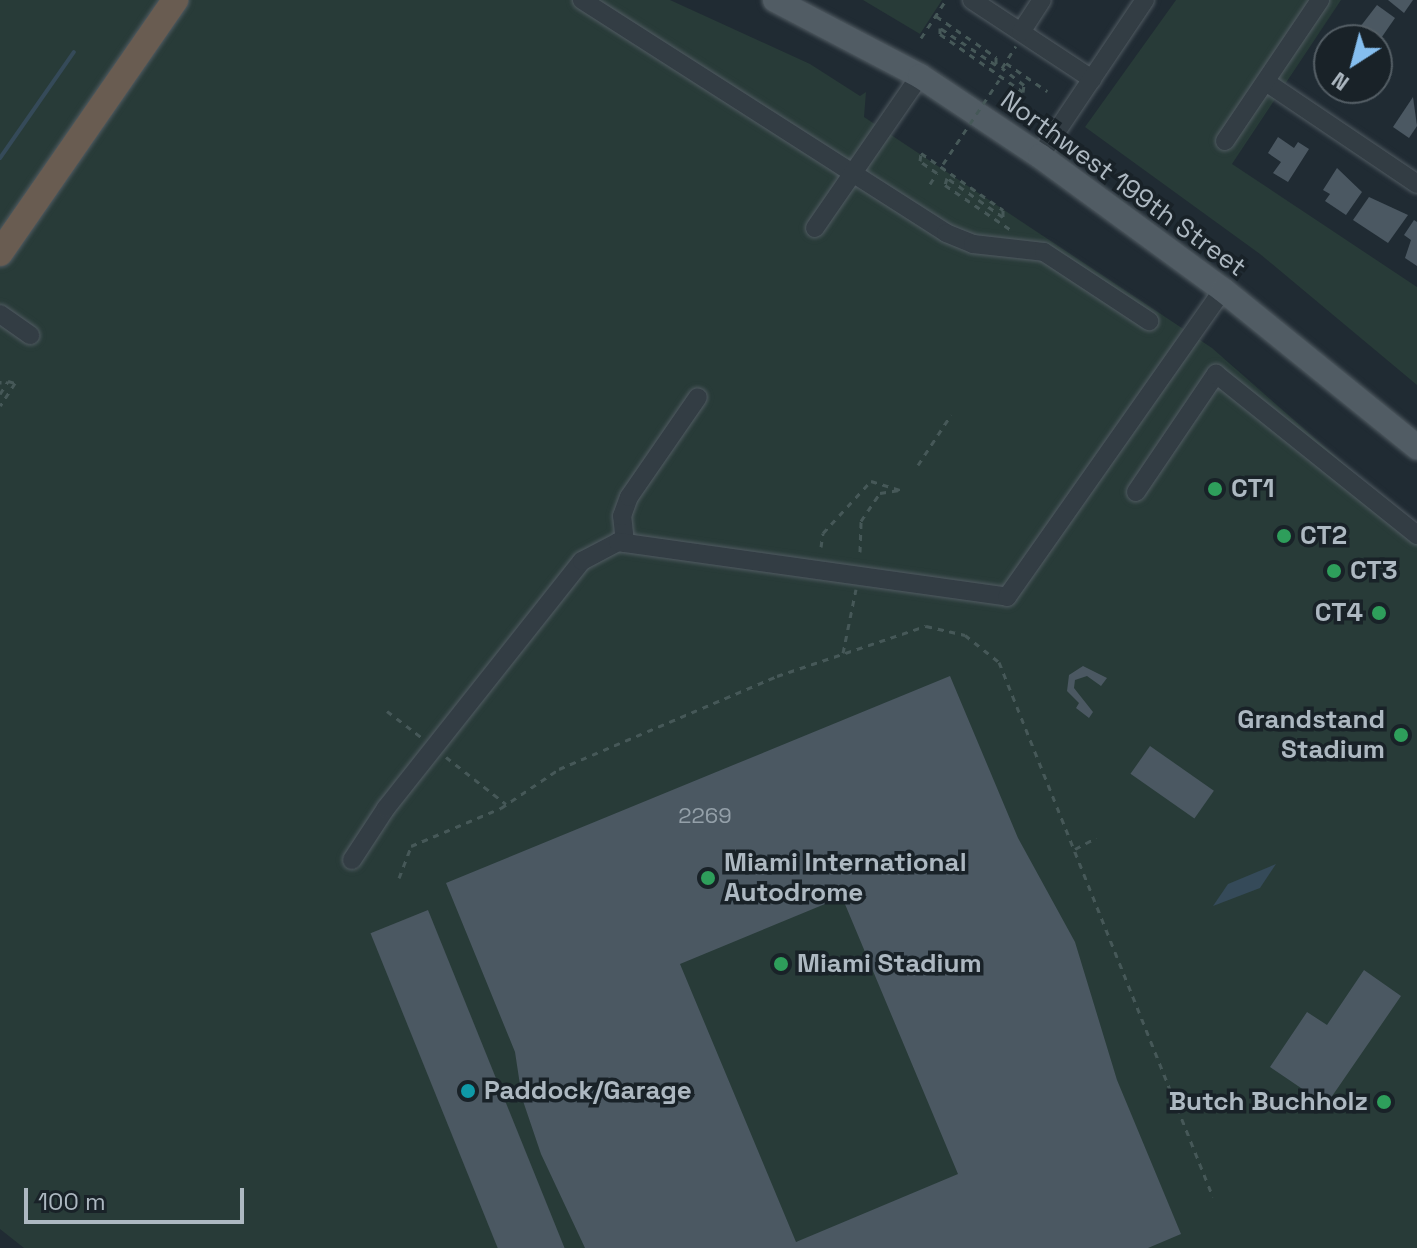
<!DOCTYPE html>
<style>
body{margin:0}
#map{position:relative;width:1417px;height:1248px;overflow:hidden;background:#202b33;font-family:"Space Grotesk",sans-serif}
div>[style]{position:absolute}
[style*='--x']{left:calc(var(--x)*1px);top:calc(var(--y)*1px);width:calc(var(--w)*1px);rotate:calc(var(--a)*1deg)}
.green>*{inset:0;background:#283b38}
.water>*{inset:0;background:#354a59}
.stream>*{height:4px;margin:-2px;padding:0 2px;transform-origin:2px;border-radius:2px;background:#354a59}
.building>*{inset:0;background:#4b5862;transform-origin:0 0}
.path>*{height:3px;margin-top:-1.5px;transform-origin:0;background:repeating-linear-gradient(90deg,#465858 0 6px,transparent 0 12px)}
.roads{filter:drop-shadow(0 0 2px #515b62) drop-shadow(0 0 2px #515b62)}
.minor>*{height:18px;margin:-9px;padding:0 9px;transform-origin:9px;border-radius:9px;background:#333d44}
.major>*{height:24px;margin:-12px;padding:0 12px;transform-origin:12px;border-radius:12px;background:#515c64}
.highway>*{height:26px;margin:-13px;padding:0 13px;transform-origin:13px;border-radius:13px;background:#695c51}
.path-bridge>*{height:3px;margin-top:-1.5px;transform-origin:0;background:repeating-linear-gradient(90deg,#465858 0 6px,transparent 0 12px)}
.dots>*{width:22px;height:22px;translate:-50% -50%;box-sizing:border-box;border:4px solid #192228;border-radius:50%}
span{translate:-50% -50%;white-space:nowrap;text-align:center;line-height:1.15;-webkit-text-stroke:7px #192228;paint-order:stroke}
.number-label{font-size:22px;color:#94a0a9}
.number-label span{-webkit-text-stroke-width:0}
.street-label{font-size:26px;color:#adb8c1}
.poi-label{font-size:26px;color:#adb8c1;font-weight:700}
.left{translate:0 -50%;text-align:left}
.right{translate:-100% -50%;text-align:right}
.north{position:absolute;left:1313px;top:24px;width:80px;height:80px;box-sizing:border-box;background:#192228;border:2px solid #545e65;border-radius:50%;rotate:216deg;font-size:22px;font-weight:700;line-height:32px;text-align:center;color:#adb8c1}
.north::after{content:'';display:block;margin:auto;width:28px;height:36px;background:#85beef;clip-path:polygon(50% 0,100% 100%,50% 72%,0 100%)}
.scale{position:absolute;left:24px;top:1188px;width:220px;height:36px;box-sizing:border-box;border:4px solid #adb8c1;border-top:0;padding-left:10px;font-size:24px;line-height:28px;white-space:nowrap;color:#adb8c1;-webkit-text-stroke:6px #192228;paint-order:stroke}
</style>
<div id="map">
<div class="green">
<div style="clip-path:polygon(0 0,670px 0,810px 64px,860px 96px,866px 92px,864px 117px,1212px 348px,1417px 528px,1417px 1248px,24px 1248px,0 1229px)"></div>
<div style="clip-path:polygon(863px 0,942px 0,920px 34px)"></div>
<div style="clip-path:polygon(1176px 0,1341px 0,1232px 164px,1417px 287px,1417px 385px,1260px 254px,1085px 127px)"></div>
</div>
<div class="water">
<div style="clip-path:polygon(1276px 864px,1260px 888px,1213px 906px,1228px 884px)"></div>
</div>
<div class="stream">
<div style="--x:0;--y:158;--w:129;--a:-55.1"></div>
</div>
<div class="building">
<div style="clip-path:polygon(1388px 0,1413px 0,1404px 13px)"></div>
<div style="clip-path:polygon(1377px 5px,1395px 18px,1377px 44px,1350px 40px)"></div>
<div style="clip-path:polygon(1413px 97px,1417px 126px,1409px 138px,1393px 127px)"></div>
<div style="clip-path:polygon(1278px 137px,1294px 148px,1298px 142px,1309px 149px,1288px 182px,1273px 173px,1281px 162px,1268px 153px)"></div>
<div style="clip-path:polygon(1337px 168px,1362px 192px,1346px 215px,1325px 201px,1330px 194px,1323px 190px)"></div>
<div style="clip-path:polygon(1369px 197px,1408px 215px,1388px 243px,1353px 220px)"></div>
<div style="clip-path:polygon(1414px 220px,1417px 222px,1417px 266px,1405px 258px,1411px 240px,1404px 235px)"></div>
<div style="clip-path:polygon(1083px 666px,1107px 678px,1101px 686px,1087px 676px,1075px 680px,1074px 688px,1093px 712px,1089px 718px,1076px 708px,1079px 703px,1067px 691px,1069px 675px)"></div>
<div style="clip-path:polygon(evenodd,950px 676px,1018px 838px,1075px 942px,1117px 1080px,1181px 1234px,1148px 1248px,585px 1248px,541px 1154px,522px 1098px,515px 1052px,446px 883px,950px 676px,842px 897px,958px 1174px,796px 1242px,680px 964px,842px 897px)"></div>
<div style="left:1150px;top:746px;width:78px;height:34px;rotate:35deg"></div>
<div style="left:428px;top:910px;width:365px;height:62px;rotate:68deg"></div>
<div style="clip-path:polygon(1364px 970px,1401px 996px,1326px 1105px,1270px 1067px,1307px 1012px,1327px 1025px)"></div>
</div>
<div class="path">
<div style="--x:936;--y:16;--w:73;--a:34.3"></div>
<div style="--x:996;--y:57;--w:8;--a:90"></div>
<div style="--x:996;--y:65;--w:67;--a:-146.5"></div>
<div style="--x:940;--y:28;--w:6;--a:90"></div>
<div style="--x:940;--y:34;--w:101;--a:34.9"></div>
<div style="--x:1023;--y:92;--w:7;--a:-82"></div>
<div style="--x:1024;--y:85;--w:28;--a:-142"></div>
<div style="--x:1002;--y:68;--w:26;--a:-58"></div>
<div style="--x:921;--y:38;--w:45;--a:-56.7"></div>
<div style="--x:1006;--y:63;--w:50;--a:34.3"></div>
<div style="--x:930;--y:184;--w:13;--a:-58"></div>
<div style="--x:937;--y:173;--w:21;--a:-145"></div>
<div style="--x:920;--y:161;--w:8;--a:-83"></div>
<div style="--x:921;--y:153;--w:100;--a:34.8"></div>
<div style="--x:1003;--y:210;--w:7;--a:90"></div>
<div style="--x:1003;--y:217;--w:68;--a:-145.1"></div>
<div style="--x:947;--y:178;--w:7;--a:106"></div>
<div style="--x:945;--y:185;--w:80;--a:34.3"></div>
<div style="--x:0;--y:380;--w:4;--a:90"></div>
<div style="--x:0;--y:394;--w:15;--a:-58"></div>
<div style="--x:8;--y:381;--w:7;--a:16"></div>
<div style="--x:15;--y:383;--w:27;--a:123"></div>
<div style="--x:918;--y:465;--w:60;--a:-56.6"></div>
<div style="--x:821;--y:547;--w:14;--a:-82"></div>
<div style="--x:823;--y:533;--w:71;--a:-47.3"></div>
<div style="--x:871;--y:481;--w:31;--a:17"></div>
<div style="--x:860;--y:552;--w:31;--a:-88"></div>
<div style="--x:861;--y:521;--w:34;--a:-56"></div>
<div style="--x:880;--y:493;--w:18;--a:-9"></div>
<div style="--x:843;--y:653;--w:65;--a:-78.5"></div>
<div style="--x:387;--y:711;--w:43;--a:37.4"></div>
<div style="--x:446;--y:757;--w:76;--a:38.1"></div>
<div style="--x:1075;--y:849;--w:24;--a:-28"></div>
<div style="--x:399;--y:878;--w:34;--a:-69"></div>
<div style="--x:411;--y:846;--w:98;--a:-22.9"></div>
<div style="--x:501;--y:808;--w:70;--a:-33.9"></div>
<div style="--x:559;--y:769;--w:237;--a:-23.1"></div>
<div style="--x:777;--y:676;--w:157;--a:-18.6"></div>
<div style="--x:926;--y:626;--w:40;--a:13"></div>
<div style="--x:965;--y:635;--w:43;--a:38.5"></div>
<div style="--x:999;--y:662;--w:576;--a:68.2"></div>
</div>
<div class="roads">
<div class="minor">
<div style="--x:582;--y:0;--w:432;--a:32.6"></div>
<div style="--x:946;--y:233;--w:29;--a:22"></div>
<div style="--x:973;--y:244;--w:71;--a:6.4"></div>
<div style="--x:1044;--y:252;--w:126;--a:33.3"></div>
<div style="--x:972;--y:0;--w:144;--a:33.4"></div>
<div style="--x:1021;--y:32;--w:38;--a:-57"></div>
<div style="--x:1266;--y:82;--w:182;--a:34"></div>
<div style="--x:1225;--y:141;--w:170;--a:-56"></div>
<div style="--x:1040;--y:156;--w:188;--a:-56.1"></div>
<div style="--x:815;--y:228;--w:185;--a:-55.4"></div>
<div style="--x:0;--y:314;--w:37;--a:35"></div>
<div style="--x:1136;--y:492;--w:143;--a:-55.9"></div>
<div style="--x:1216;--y:374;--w:258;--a:38.7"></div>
<div style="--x:625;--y:543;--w:27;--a:-96"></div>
<div style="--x:622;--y:516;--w:20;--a:-70"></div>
<div style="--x:629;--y:497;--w:121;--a:-55.4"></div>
<div style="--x:352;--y:860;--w:62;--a:-56.8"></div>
<div style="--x:386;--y:808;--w:315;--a:-51.6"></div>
<div style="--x:582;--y:561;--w:41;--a:-27.8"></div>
<div style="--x:618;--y:542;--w:393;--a:8"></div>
<div style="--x:1007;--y:597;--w:375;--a:-54.9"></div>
</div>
<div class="major">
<div style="--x:775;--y:0;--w:164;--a:27.7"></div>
<div style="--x:920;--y:76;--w:144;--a:33.7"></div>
<div style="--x:1040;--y:156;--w:227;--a:36.2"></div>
<div style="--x:1223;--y:290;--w:250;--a:39"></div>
</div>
<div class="highway">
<div style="--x:0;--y:253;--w:308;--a:-55.3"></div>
</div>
</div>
<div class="path-bridge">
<div style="--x:943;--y:164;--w:101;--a:-56.3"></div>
</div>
<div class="dots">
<div style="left:1215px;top:489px;background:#2e9e5b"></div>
<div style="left:1284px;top:536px;background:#2e9e5b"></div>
<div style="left:1334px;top:571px;background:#2e9e5b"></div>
<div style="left:1379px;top:613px;background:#2e9e5b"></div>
<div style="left:1401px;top:735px;background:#2e9e5b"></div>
<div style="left:708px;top:878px;background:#2e9e5b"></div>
<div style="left:781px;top:964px;background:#2e9e5b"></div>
<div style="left:468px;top:1091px;background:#0f9aa8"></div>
<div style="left:1384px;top:1102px;background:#2e9e5b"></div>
</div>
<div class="number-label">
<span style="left:705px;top:816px">2269</span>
</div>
<div class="street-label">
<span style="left:1123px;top:184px;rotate:36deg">Northwest 199th Street</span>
</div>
<div class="poi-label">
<span class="left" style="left:1231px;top:489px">CT1</span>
<span class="left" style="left:1300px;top:536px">CT2</span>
<span class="left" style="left:1350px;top:571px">CT3</span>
<span class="right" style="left:1363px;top:613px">CT4</span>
<span class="right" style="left:1385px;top:735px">Grandstand<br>Stadium</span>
<span class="left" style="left:724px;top:878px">Miami International<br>Autodrome</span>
<span class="left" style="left:797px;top:964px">Miami Stadium</span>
<span class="left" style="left:484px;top:1091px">Paddock/Garage</span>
<span class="right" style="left:1368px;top:1102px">Butch Buchholz</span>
</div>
<div class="north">N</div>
<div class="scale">100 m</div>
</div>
